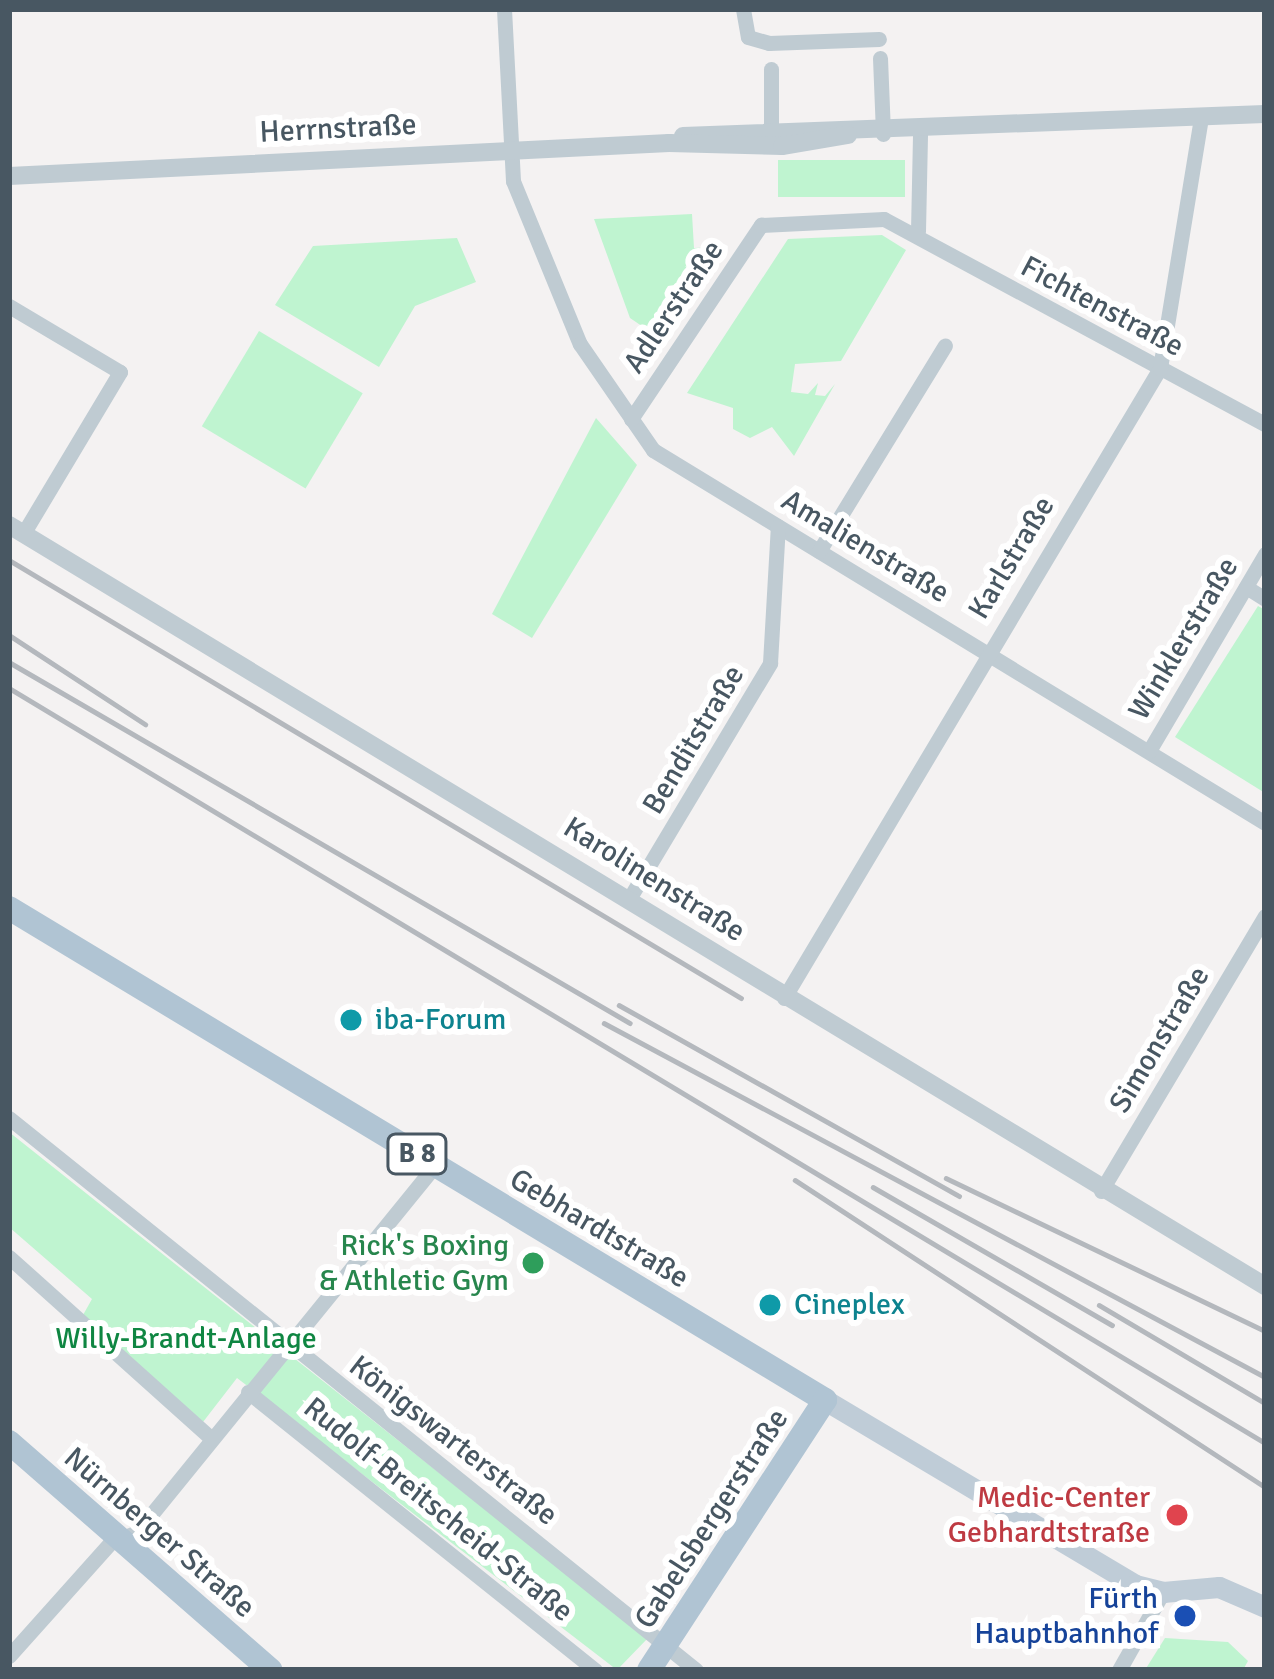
<!DOCTYPE html>
<meta charset="utf-8">
<style>
body{margin:0}
#map{position:relative;width:1274px;height:1679px;overflow:hidden;background:#f4f2f2;font-family:Signika,sans-serif}
div>[style]{position:absolute}
[style*='--x']{left:calc(var(--x)*1px);top:calc(var(--y)*1px);width:calc(var(--w)*1px);rotate:calc(var(--a)*1deg)}
.green>*{inset:0;background:#bff4d0;transform-origin:0 0}
.minor>*{height:15px;margin:-7.5px;padding:0 7.5px;transform-origin:7.5px;border-radius:7.5px;background:#bfcbd2}
.tertiary>*{height:18px;margin:-9px;padding:0 9px;transform-origin:9px;border-radius:9px;background:#bfcbd2}
.secondary>*{height:21px;margin:-10.5px;padding:0 10.5px;transform-origin:10.5px;border-radius:10.5px;background:#bfccd7}
.primary>*{height:24px;margin:-12px;padding:0 12px;transform-origin:12px;border-radius:12px;background:#b0c4d3}
.rail>*{height:4.5px;margin:-2.25px;padding:0 2.25px;transform-origin:2.25px;border-radius:2.25px;background:#b4b8bd}
.dots>*{width:33px;height:33px;translate:-50% -50%;box-sizing:border-box;border:6px solid #fff;border-radius:50%}
span{translate:-50% -50%;white-space:nowrap;text-align:center;line-height:1.15;-webkit-text-stroke:12px #fff;paint-order:stroke}
.shield-label span{padding:3px 9px;background:#fff;border:3px solid;border-radius:9px;-webkit-text-stroke-width:0}
.shield-label{font-size:27px;color:#485762;font-weight:700}
.street-label{font-size:30px;color:#485762}
.culture-label{font-size:30px;color:#0d838f}
.left{translate:0 -50%;text-align:left}
.leisure-label{font-size:30px;color:#27864d}
.right{translate:-100% -50%;text-align:right}
.park-label{font-size:30px;color:#0f8642}
.health-label{font-size:30px;color:#be3a42}
.transit-label{font-size:30px;color:#164399}
.frame{position:absolute;inset:0;border:12px solid #485762;pointer-events:none}
</style>
<div id="map">
<div class="green">
<div style="left:905px;top:160px;width:37px;height:127px;rotate:90deg"></div>
<div style="clip-path:polygon(692px 214px,694px 248px,717px 247px,658px 337px,630px 318px,594px 219px)"></div>
<div style="clip-path:polygon(882px 235px,906px 250px,841px 361px,795px 364px,791px 392px,808px 394px,818px 383px,815px 395px,825px 396px,835px 384px,794px 456px,772px 427px,750px 438px,733px 429px,733px 408px,687px 393px,788px 239px)"></div>
<div style="clip-path:polygon(457px 238px,476px 282px,415px 306px,379px 367px,275px 305px,313px 246px)"></div>
<div style="left:259px;top:331px;width:121px;height:111px;rotate:31deg"></div>
<div style="clip-path:polygon(596px 418px,637px 465px,532px 638px,492px 614px)"></div>
<div style="clip-path:polygon(1258px 606px,1265px 610px,1265px 793px,1175px 737px)"></div>
<div style="clip-path:polygon(9px 1132px,213px 1294px,648px 1638px,617px 1670px,237px 1378px,203px 1422px,83px 1315px,92px 1299px,9px 1227px)"></div>
<div style="clip-path:polygon(1165px 1638px,1228px 1642px,1248px 1661px,1243px 1670px,1145px 1670px)"></div>
</div>
<div class="minor">
<div style="--x:504;--y:9;--w:172;--a:87"></div>
<div style="--x:513;--y:181;--w:176;--a:67.7"></div>
<div style="--x:580;--y:344;--w:129;--a:55.4"></div>
<div style="--x:653;--y:450;--w:717;--a:31.36"></div>
<div style="--x:743;--y:9;--w:28;--a:80"></div>
<div style="--x:748;--y:37;--w:22;--a:16"></div>
<div style="--x:769;--y:43;--w:110;--a:-2.1"></div>
<div style="--x:880;--y:58;--w:76;--a:87.7"></div>
<div style="--x:771;--y:132;--w:63;--a:-90"></div>
<div style="--x:918;--y:231;--w:99;--a:-88.8"></div>
<div style="--x:9;--y:306;--w:129;--a:30.7"></div>
<div style="--x:120;--y:372;--w:189;--a:120.9"></div>
<div style="--x:631;--y:419;--w:234;--a:-56.2"></div>
<div style="--x:761;--y:225;--w:123;--a:-2.8"></div>
<div style="--x:884;--y:219;--w:433;--a:28.3"></div>
<div style="--x:819;--y:551;--w:241;--a:-58.5"></div>
<div style="--x:1246;--y:587;--w:22;--a:32"></div>
<div style="--x:1149;--y:751;--w:229;--a:-59.5"></div>
<div style="--x:629;--y:899;--w:275;--a:-59.1"></div>
<div style="--x:770;--y:663;--w:137;--a:-86.7"></div>
<div style="--x:784;--y:998;--w:734;--a:-59.17"></div>
<div style="--x:1160;--y:368;--w:254;--a:-80.7"></div>
<div style="--x:9;--y:1118;--w:881;--a:38.78"></div>
<div style="--x:1101;--y:1191;--w:320;--a:-59.2"></div>
<div style="--x:9;--y:1257;--w:271;--a:41.9"></div>
<div style="--x:248;--y:1392;--w:445;--a:38.7"></div>
<div style="--x:9;--y:1656;--w:152;--a:-48.2"></div>
<div style="--x:110;--y:1543;--w:29;--a:-22"></div>
<div style="--x:137;--y:1532;--w:473;--a:-50.9"></div>
<div style="--x:1119;--y:1670;--w:90;--a:-60.6"></div>
</div>
<div class="tertiary">
<div style="--x:683;--y:136;--w:582;--a:-2.16"></div>
<div style="--x:9;--y:176;--w:661;--a:-2.86"></div>
<div style="--x:669;--y:143;--w:113;--a:1.5"></div>
<div style="--x:782;--y:146;--w:67;--a:-9.5"></div>
<div style="--x:9;--y:525;--w:1469;--a:31.21"></div>
</div>
<div class="secondary">
<div style="--x:825;--y:1400;--w:361;--a:30.8"></div>
<div style="--x:1135;--y:1585;--w:29;--a:14"></div>
<div style="--x:1163;--y:1592;--w:56;--a:-5.1"></div>
<div style="--x:1219;--y:1587;--w:50;--a:23.5"></div>
</div>
<div class="primary">
<div style="--x:9;--y:908;--w:953;--a:31.09"></div>
<div style="--x:825;--y:1400;--w:322;--a:123.1"></div>
<div style="--x:9;--y:1442;--w:347;--a:41.1"></div>
</div>
<div class="rail">
<div style="--x:9;--y:560;--w:853;--a:30.89"></div>
<div style="--x:9;--y:635;--w:163;--a:33.2"></div>
<div style="--x:9;--y:662;--w:718;--a:30.17"></div>
<div style="--x:9;--y:688;--w:1465;--a:31.01"></div>
<div style="--x:619;--y:1005;--w:390;--a:29.3"></div>
<div style="--x:604;--y:1023;--w:750;--a:28.17"></div>
<div style="--x:946;--y:1178;--w:354;--a:25.6"></div>
<div style="--x:795;--y:1180;--w:561;--a:33.15"></div>
<div style="--x:873;--y:1187;--w:276;--a:30"></div>
<div style="--x:1099;--y:1305;--w:193;--a:30.6"></div>
</div>
<div class="dots">
<div style="left:351px;top:1020px;background:#0f9aa8"></div>
<div style="left:533px;top:1263px;background:#2e9e5b"></div>
<div style="left:770px;top:1305px;background:#0f9aa8"></div>
<div style="left:1177px;top:1515px;background:#e0444e"></div>
<div style="left:1185px;top:1616px;background:#1a4fb4"></div>
</div>
<div class="shield-label">
<span style="left:417px;top:1154px">B 8</span>
</div>
<div class="street-label">
<span style="left:338px;top:129px;rotate:-3deg">Herrnstraße</span>
<span style="left:674px;top:307px;rotate:-56deg">Adlerstraße</span>
<span style="left:1102px;top:307px;rotate:28deg">Fichtenstraße</span>
<span style="left:865px;top:547px;rotate:31deg">Amalienstraße</span>
<span style="left:1012px;top:558px;rotate:-59deg">Karlstraße</span>
<span style="left:1184px;top:639px;rotate:-59deg">Winklerstraße</span>
<span style="left:694px;top:740px;rotate:-59deg">Benditstraße</span>
<span style="left:654px;top:880px;rotate:32deg">Karolinenstraße</span>
<span style="left:1160px;top:1040px;rotate:-59deg">Simonstraße</span>
<span style="left:599px;top:1229px;rotate:31deg">Gebhardtstraße</span>
<span style="left:453px;top:1441px;rotate:38deg">Königswarterstraße</span>
<span style="left:438px;top:1510px;rotate:39deg">Rudolf-Breitscheid-Straße</span>
<span style="left:712px;top:1519px;rotate:-57deg">Gabelsbergerstraße</span>
<span style="left:159px;top:1533px;rotate:41deg">Nürnberger Straße</span>
</div>
<div class="culture-label">
<span class="left" style="left:375px;top:1020px">iba-Forum</span>
<span class="left" style="left:794px;top:1305px">Cineplex</span>
</div>
<div class="leisure-label">
<span class="right" style="left:509px;top:1263px">Rick's Boxing<br>&amp; Athletic Gym</span>
</div>
<div class="park-label">
<span style="left:186px;top:1339px">Willy-Brandt-Anlage</span>
</div>
<div class="health-label">
<span class="right" style="left:1150px;top:1515px">Medic-Center<br>Gebhardtstraße</span>
</div>
<div class="transit-label">
<span class="right" style="left:1158px;top:1616px">Fürth<br>Hauptbahnhof</span>
</div>
<div class="frame"></div>
</div>
